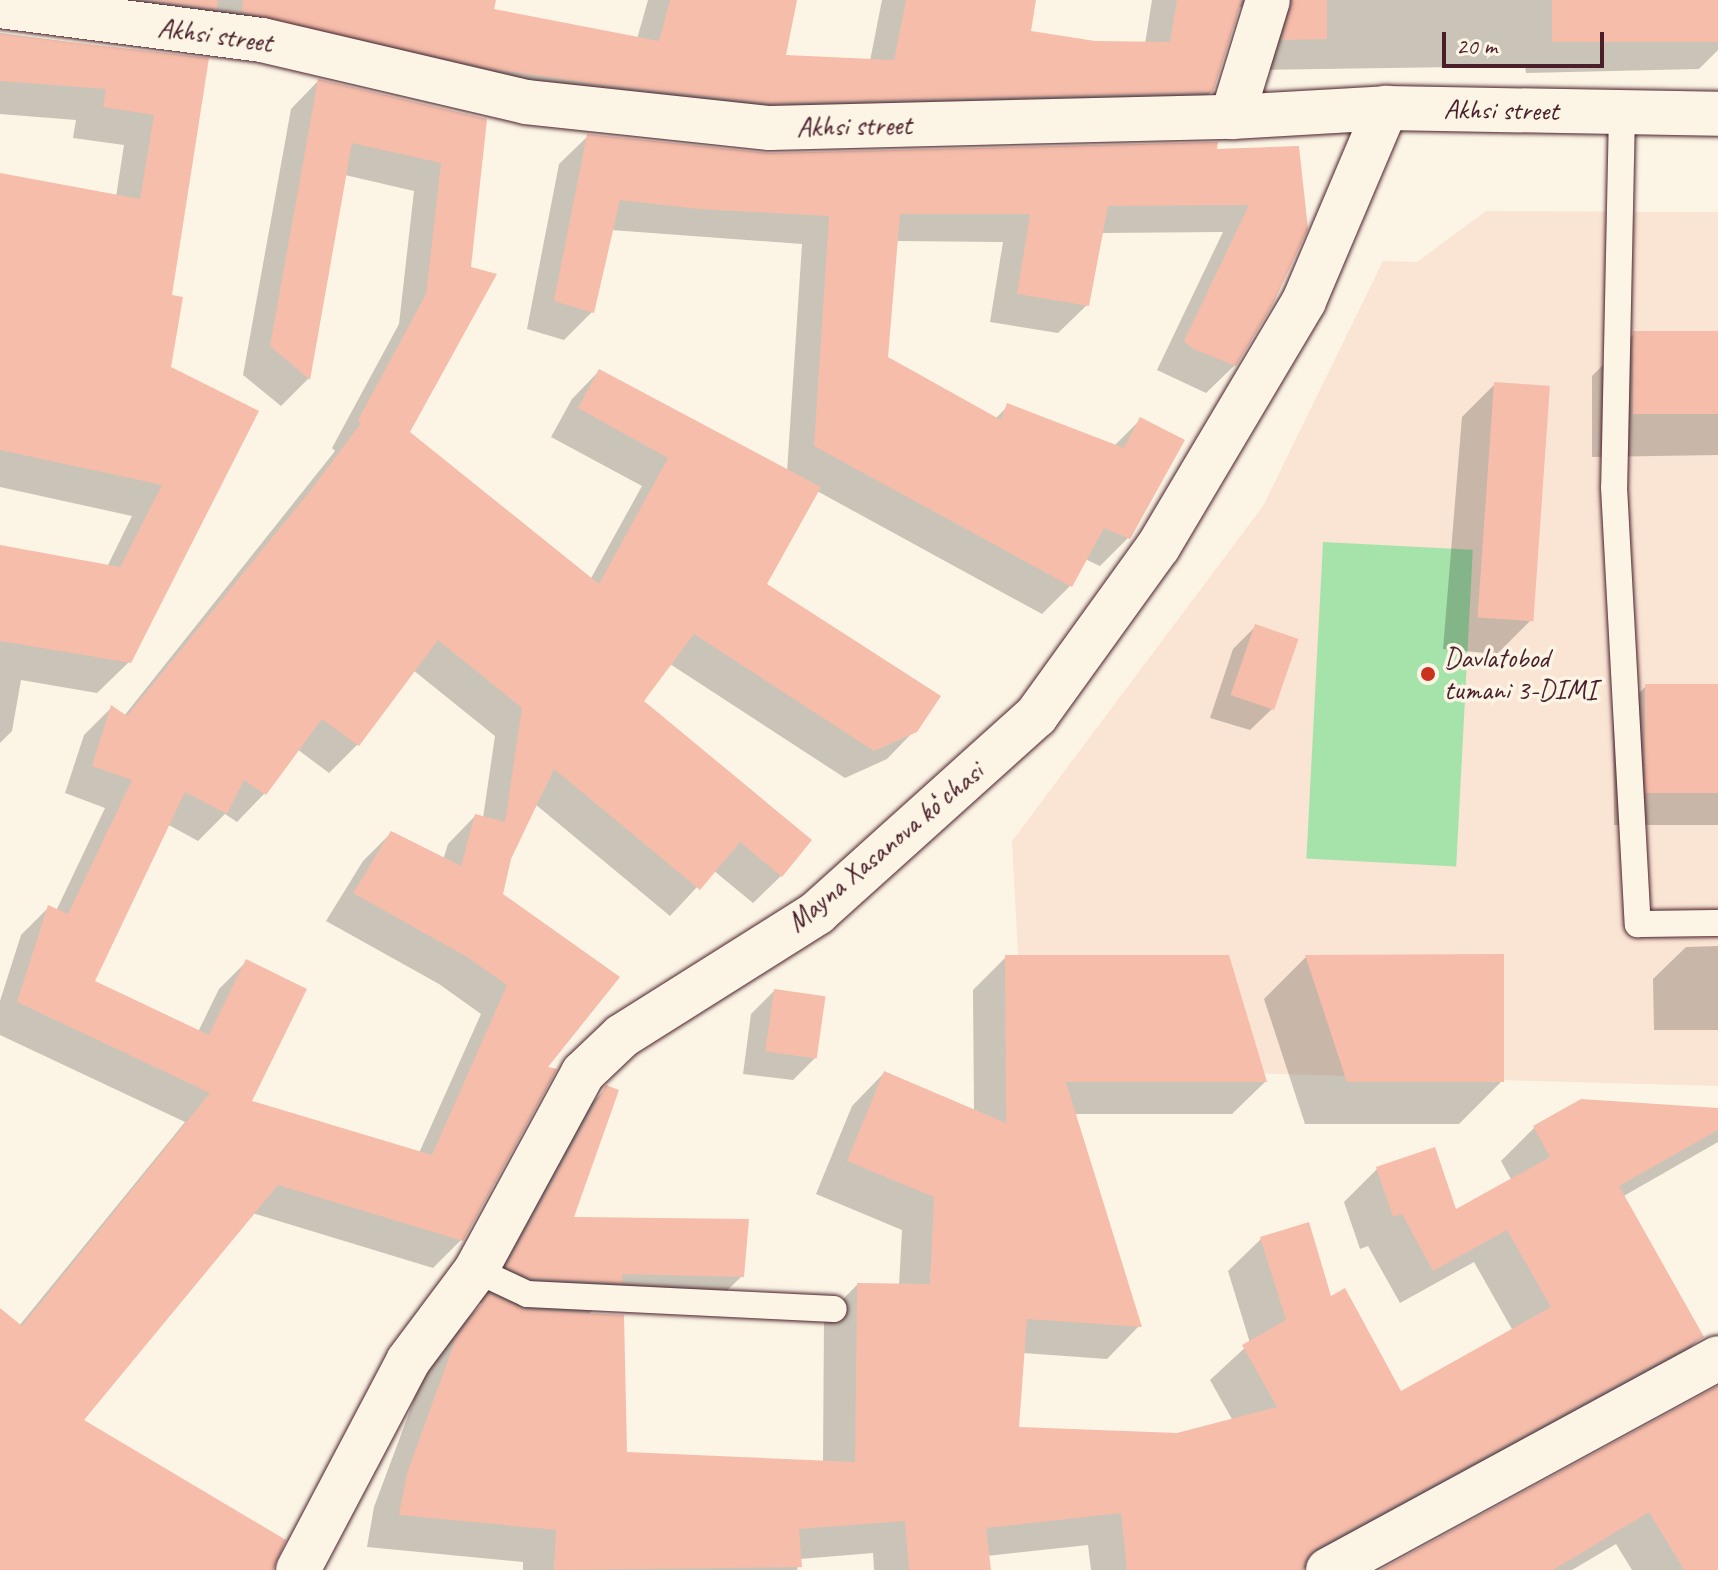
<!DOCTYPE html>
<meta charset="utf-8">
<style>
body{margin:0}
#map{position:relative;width:1718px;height:1570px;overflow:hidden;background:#fcf5e5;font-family:Caveat,sans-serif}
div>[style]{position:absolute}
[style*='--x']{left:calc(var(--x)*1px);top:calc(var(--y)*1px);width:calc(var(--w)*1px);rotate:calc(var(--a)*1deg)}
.built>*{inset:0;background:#fae4d3}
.green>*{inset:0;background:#a6e3aa;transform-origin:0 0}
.shadow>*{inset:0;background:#0003}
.building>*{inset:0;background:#f5bdaa;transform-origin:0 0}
.roads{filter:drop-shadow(0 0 2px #4a1f2b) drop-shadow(0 0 2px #4a1f2b)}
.lane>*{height:26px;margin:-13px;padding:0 13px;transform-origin:13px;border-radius:13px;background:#fcf5e5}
.street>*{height:44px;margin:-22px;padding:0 22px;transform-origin:22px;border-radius:22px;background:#fcf5e5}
.secondary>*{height:44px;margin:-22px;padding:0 22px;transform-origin:22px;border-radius:22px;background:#fcf5e5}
.dots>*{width:22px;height:22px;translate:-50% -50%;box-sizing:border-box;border:4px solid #fcf5e5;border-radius:50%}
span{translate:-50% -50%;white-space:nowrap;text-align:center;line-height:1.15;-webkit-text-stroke:7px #fcf5e5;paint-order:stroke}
.street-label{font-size:28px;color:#4a1f2b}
.poi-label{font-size:28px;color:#4a1f2b}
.left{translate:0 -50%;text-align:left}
.scale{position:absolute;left:1442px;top:32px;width:162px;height:36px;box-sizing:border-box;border:4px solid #4a1f2b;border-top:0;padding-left:10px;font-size:24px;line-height:28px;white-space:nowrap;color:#4a1f2b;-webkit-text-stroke:6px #fcf5e5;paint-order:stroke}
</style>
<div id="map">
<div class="built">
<div style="clip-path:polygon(1486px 211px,1718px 212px,1718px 1086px,1024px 1067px,1012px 841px,1263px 506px,1383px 261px,1417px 262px)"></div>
</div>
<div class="green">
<div style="left:1323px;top:542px;width:150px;height:317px;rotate:3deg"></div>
</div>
<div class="shadow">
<div style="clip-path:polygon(0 0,494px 0,492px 11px,637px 39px,648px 0,795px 0,784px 57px,870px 61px,882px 0,1034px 0,1029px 33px,1095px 43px,1145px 44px,1152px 0,1718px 0,1718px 50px,1699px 69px,1526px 73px,1525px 66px,1252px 70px,1255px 13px,1238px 6px,1212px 91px,1180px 123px,739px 133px,278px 56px)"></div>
<div style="clip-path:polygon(0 33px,207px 60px,170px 296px,169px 368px,256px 412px,129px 662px,97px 693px,21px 680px,12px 731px,0 743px,0 548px,107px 567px,132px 516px,0 487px,0 175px,116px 197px,124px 145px,73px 138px,76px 120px,0 114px)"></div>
<div style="clip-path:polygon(evenodd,318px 81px,485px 120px,407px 432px,590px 580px,642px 486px,551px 437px,572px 399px,599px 371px,787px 472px,802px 244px,611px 230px,592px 312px,564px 340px,527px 329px,559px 164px,588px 136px,770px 155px,1298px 148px,1235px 365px,1206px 393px,1157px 370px,1223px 232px,1101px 233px,1087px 305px,1058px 333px,990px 322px,1003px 242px,896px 241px,886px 358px,995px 419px,1008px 406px,1114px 446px,1140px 420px,1128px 538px,1100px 566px,1085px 559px,1070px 586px,1042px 614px,817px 491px,765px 584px,915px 730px,887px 759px,845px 778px,670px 664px,642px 701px,781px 876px,753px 903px,713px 870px,670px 916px,535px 804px,509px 858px,501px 895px,545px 1068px,461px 1240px,433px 1268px,252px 1213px,81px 1420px,274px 1559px,273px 1570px,0 1570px,0 1310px,19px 1326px,185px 1122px,0 1035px,0 1001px,21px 935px,48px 908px,56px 911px,105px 808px,65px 793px,84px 735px,111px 708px,124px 716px,335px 451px,332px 448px,399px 324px,414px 191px,345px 175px,308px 379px,281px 406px,243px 375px,291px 109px,318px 81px,413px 670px,495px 736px,483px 818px,475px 816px,448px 844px,443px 860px,391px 833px,363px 861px,326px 921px,439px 984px,481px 1014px,419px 1153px,249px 1102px,247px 961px,219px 989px,198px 1032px,93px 982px,167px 824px,198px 841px,225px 814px,237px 822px,264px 794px,297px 749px,329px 773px,357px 745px,413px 670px)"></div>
<div style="clip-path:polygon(1718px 333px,1718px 455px,1592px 457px,1592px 376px,1634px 334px)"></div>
<div style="clip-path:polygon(1495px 384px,1531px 620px,1497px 654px,1443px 649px,1462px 417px)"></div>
<div style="clip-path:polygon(1256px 626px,1273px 708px,1250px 730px,1210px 718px,1233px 649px)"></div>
<div style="clip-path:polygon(1646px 686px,1718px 686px,1718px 825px,1614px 825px,1613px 719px)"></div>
<div style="clip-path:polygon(1718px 946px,1718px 1030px,1654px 1030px,1653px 979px,1686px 947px)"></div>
<div style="clip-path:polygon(1006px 957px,1265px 1082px,1232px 1114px,1074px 1114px,1139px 1326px,1107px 1359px,1023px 1353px,1017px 1429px,1178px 1435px,1233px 1421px,1210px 1380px,1250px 1343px,1228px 1271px,1261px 1239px,1330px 1299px,1400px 1394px,1513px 1331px,1474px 1262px,1400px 1303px,1368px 1246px,1360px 1249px,1344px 1202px,1377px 1169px,1455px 1212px,1512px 1181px,1501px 1161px,1534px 1128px,1582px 1101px,1718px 1110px,1718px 1142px,1622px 1197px,1701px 1337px,1668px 1370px,1301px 1570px,1091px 1570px,1088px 1545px,987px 1556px,989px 1570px,874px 1570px,873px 1553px,800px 1559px,797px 1570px,523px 1570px,523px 1562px,367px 1547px,374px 1507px,424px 1373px,457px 1329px,482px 1304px,475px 1300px,573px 1121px,607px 1088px,572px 1219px,742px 1276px,708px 1309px,596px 1307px,588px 1315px,626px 1454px,823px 1463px,824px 1318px,857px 1285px,899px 1285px,902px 1230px,816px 1194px,852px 1106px,884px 1073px,974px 1111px,973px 990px)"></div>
<div style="clip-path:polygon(1306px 957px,1502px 1081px,1459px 1124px,1305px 1124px,1264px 999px)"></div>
<div style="clip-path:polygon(774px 991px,816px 1057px,793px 1080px,743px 1074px,751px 1014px)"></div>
<div style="clip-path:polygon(1718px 1388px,1718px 1570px,1632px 1570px,1616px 1544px,1572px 1570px,1385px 1570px)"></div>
</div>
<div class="building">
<div style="clip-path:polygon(148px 0,218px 0,217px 9px)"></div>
<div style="clip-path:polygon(243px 0,496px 0,494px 9px,659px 41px,670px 0,797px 0,786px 55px,894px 60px,906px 0,1036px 0,1031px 31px,1095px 41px,1170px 42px,1177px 0,1242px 0,1213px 92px,771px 103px,597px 84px,493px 69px,242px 12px)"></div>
<div style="clip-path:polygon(1292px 0,1327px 0,1327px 39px,1282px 40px)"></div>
<div style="left:1552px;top:0;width:166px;height:42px"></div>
<div style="clip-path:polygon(0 34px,209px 58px,172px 295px,183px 297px,171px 367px,259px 411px,131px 663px,0 641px,0 545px,120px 567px,162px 485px,0 450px,0 173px,140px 199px,154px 115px,103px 107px,106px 89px,0 81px)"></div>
<div style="clip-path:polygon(evenodd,318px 79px,487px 119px,471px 267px,497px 274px,410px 432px,599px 584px,668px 458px,578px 408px,599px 369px,821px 487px,767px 584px,941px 696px,917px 732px,874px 751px,694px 634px,644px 701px,812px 840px,782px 877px,740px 842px,700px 890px,554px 769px,511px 859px,503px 894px,620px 977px,548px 1067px,557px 1069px,463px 1241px,278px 1185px,84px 1420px,286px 1540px,273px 1570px,0 1570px,0 1308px,22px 1326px,210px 1093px,17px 1002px,48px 905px,68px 914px,132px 780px,92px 766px,111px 705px,127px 716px,310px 491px,361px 423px,358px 420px,426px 294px,441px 163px,352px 143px,310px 380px,270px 346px,318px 79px,438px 640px,522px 708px,505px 822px,475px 814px,461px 866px,391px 831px,353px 893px,467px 957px,507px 985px,432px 1155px,252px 1101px,307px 989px,246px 959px,209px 1035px,95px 981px,185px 792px,227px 814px,244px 780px,266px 795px,322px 719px,359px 746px,438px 640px)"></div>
<div style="clip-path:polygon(587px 134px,770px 153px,1218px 142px,1217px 149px,1299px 146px,1308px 229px,1273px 304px,1236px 366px,1193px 349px,1184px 341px,1249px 205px,1108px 206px,1089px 306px,1017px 294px,1030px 214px,900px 214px,888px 357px,1001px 420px,1007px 403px,1124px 448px,1140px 417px,1185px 440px,1130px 539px,1104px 528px,1072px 587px,814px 446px,829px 216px,698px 209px,620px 200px,594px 313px,554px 301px)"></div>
<div style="left:1718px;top:331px;width:83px;height:85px;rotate:90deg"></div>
<div style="left:1494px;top:382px;width:56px;height:236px;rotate:4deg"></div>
<div style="left:1255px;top:624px;width:46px;height:75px;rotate:19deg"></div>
<div style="left:1645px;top:684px;width:73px;height:109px"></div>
<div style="clip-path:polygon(1504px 954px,1504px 1082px,1347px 1082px,1305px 955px)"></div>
<div style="clip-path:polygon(1005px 955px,1229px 955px,1267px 1082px,1066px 1082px,1142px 1327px,1027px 1319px,1019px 1427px,1177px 1433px,1277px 1407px,1242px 1345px,1286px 1320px,1260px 1237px,1309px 1222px,1331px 1296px,1345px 1288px,1401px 1391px,1551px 1307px,1507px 1230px,1433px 1271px,1402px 1214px,1393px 1217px,1376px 1167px,1435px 1147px,1456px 1209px,1550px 1157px,1533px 1126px,1581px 1099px,1718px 1108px,1718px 1130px,1619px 1186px,1704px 1337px,1316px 1548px,1306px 1558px,1303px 1570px,1127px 1570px,1121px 1513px,986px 1528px,991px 1570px,909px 1570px,905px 1521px,799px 1529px,802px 1567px,554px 1570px,556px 1530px,399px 1515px,407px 1473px,456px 1338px,489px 1294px,526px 1310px,624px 1315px,627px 1452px,855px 1462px,857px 1283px,930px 1284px,934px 1197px,847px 1161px,884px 1071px,1006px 1123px)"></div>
<div style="left:774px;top:989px;width:52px;height:63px;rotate:8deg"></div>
<div style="clip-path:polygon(606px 1085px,619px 1090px,574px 1217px,749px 1219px,744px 1277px,622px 1274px,623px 1283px,531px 1278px,506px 1267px)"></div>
<div style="clip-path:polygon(1718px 1386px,1718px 1570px,1684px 1570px,1649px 1512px,1553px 1570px,1380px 1570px)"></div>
</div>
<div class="roads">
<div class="lane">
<div style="--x:1622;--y:112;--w:375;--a:91.2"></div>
<div style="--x:1614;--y:487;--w:438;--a:86.9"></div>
<div style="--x:1638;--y:924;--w:80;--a:-0.7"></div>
<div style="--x:476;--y:1270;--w:56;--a:25.2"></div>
<div style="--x:527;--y:1294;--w:307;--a:2.8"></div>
</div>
<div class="street">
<div style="--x:1232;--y:117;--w:122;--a:-72.9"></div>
<div style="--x:298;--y:1570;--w:236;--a:-62.2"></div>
<div style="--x:408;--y:1361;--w:114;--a:-53.2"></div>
<div style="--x:476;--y:1270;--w:224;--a:-61.5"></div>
<div style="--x:583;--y:1073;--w:54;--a:-43.5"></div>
<div style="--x:622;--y:1036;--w:231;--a:-32.2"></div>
<div style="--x:817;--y:913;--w:295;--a:-42"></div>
<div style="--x:1036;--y:716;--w:208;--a:-54.2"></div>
<div style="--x:1158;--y:547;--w:286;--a:-59.3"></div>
<div style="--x:1304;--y:301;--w:210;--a:-67"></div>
<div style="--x:1328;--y:1570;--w:444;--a:-28.5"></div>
</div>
<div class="secondary">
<div style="--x:0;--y:6;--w:264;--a:7.4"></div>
<div style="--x:262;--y:40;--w:271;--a:13.2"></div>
<div style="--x:526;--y:102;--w:245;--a:6.1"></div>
<div style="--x:770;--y:128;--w:462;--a:-1.4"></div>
<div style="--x:1232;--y:117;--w:154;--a:-3.3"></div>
<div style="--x:1386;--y:108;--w:332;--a:1"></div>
</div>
</div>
<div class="dots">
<div style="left:1428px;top:674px;background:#c8321e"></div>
</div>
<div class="street-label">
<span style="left:215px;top:35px;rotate:8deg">Akhsi street</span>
<span style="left:1501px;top:110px;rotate:1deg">Akhsi street</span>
<span style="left:854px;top:126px;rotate:-1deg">Akhsi street</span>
<span style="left:885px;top:847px;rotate:-40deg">Mayna Xasanova koʻchasi</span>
</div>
<div class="poi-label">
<span class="left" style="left:1444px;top:674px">Davlatobod<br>tumani 3-DIMI</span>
</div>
<div class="scale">20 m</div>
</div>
